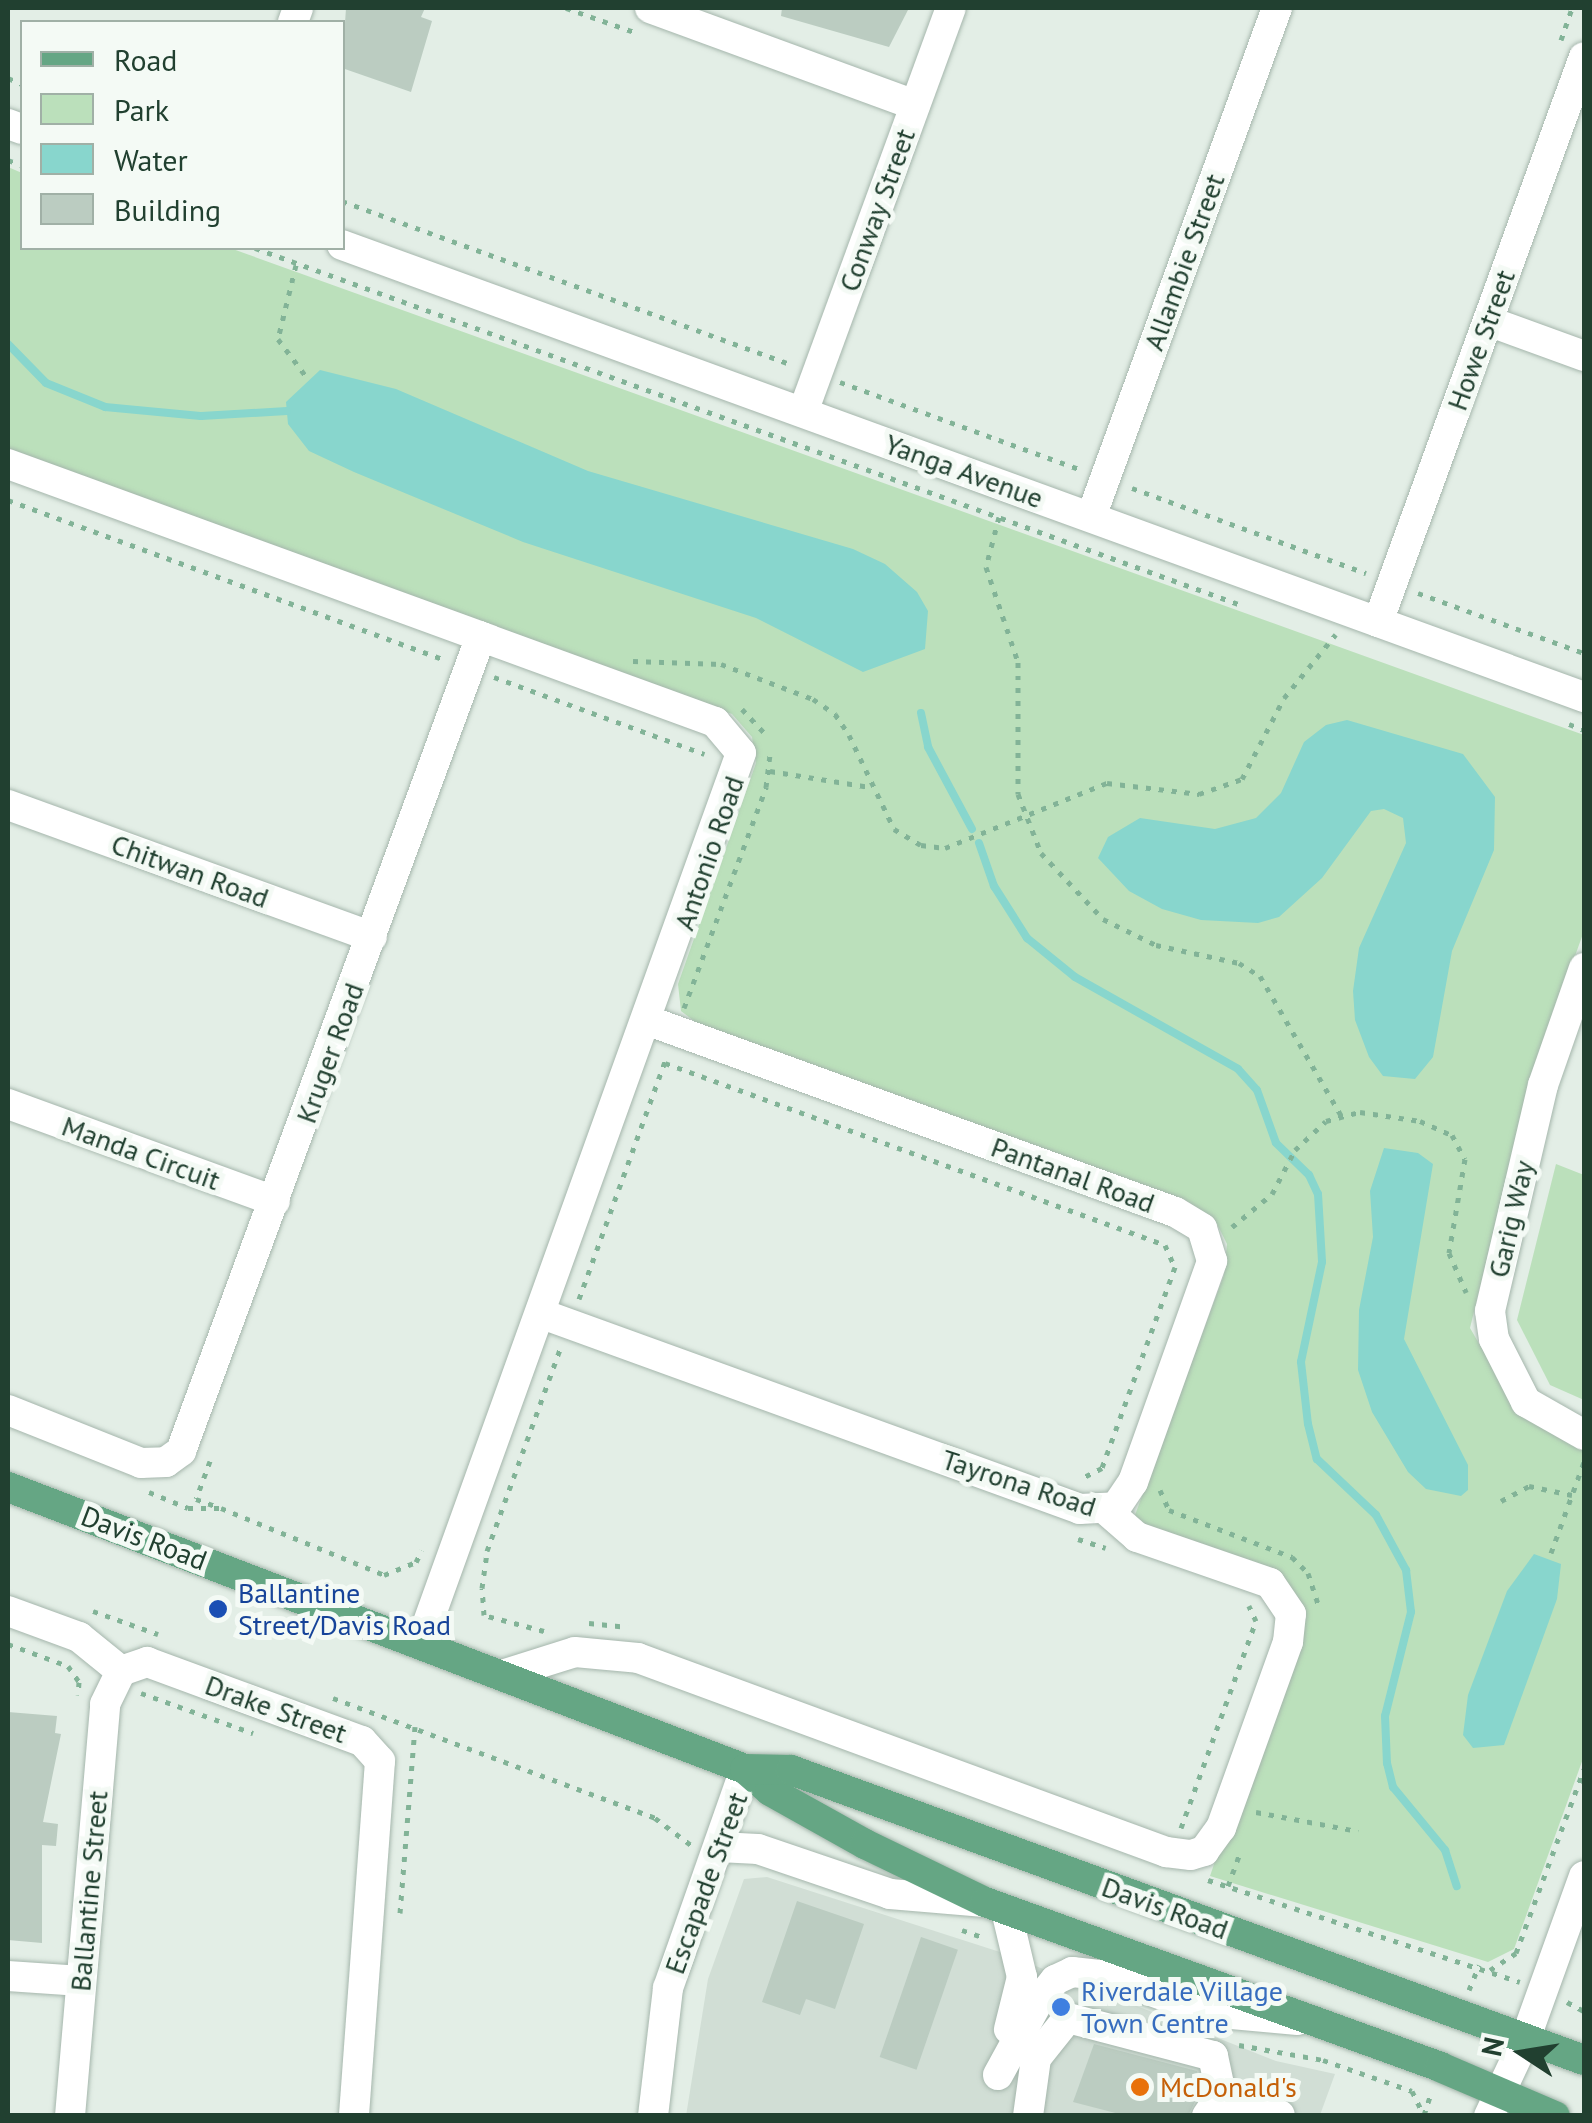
<!DOCTYPE html>
<style>
body{margin:0}
#map{position:relative;width:1592px;height:2123px;overflow:hidden;background:#e3eee6;font-family:"PT Sans",sans-serif}
div>[style]{position:absolute}
[style*='--x']{left:calc(var(--x)*1px);top:calc(var(--y)*1px);width:calc(var(--w)*1px);rotate:calc(var(--a)*1deg)}
.built>*{inset:0;background:#d1ded5}
.green>*{inset:0;background:#bbe0bb}
.water>*{inset:0;background:#88d6cd}
.stream>*{height:8px;margin:-4px;padding:0 4px;transform-origin:4px;border-radius:4px;background:#88d6cd}
.building>*{inset:0;background:#bbccc1;transform-origin:0 0}
.path>*{height:5px;margin-top:-2.5px;transform-origin:0;background:repeating-linear-gradient(90deg,#82b397 0 5px,transparent 0 13px)}
.roads{filter:drop-shadow(0 0 2px #a5b6ac) drop-shadow(0 0 2px #a5b6ac)}
.minor>*{height:30px;margin:-15px;padding:0 15px;transform-origin:15px;border-radius:15px;background:#fff}
.major>*{height:30px;margin:-15px;padding:0 15px;transform-origin:15px;border-radius:15px;background:#65a684}
.dots>*{width:28px;height:28px;translate:-50% -50%;box-sizing:border-box;border:5px solid #f4faf5;border-radius:50%}
span{translate:-50% -50%;white-space:nowrap;text-align:center;line-height:1.15;-webkit-text-stroke:10px #f4faf5;paint-order:stroke}
.street-label{font-size:28px;color:#214030}
.transit-label{font-size:28px;color:#164399}
.left{translate:0 -50%;text-align:left}
.shop-label{font-size:28px;color:#366cbe}
.food-label{font-size:28px;color:#c56008}
.frame{position:absolute;inset:0;border:10px solid #214030;pointer-events:none}
.legend{position:absolute;left:20px;top:20px;width:325px;height:230px;box-sizing:border-box;background:#f4faf5;border:2px solid #a0b0a6;margin:0;padding:12px 18px;list-style:none;font-size:30px;color:#214030}
.legend li{display:flex;align-items:center;gap:20px;height:50px}
.legend b{width:50px;border:2px solid #a0b0a6}
.north{position:absolute;left:1472px;top:2003px;width:100px;height:100px;-webkit-text-stroke:8px #f4faf5;paint-order:stroke;rotate:282deg;font-size:28px;font-weight:700;line-height:40px;text-align:center;color:#214030}
.north::after{content:'';display:block;margin:auto;width:35px;height:45px;background:#214030;clip-path:polygon(50% 0,100% 100%,50% 72%,0 100%)}
</style>
<div id="map">
<div class="built">
<div style="clip-path:polygon(767px 1877px,1003px 1953px,1276px 2061px,1335px 2074px,1320px 2115px,686px 2116px,708px 1979px,744px 1879px)"></div>
</div>
<div class="green">
<div style="clip-path:polygon(8px 167px,22px 173px,22px 248px,230px 248px,1584px 735px,1584px 931px,1531px 1078px,1470px 1328px,1513px 1402px,1584px 1447px,1584px 1756px,1514px 1949px,1488px 1962px,1210px 1876px,1302px 1605px,1280px 1577px,1150px 1535px,1135px 1515px,1224px 1275px,1227px 1244px,1215px 1220px,1188px 1202px,698px 1024px,681px 1011px,678px 984px,756px 763px,752px 737px,732px 714px,8px 449px)"></div>
<div style="clip-path:polygon(1556px 1164px,1584px 1175px,1584px 1400px,1550px 1385px,1517px 1320px)"></div>
</div>
<div class="water">
<div style="clip-path:polygon(320px 370px,396px 389px,588px 471px,853px 549px,885px 564px,917px 592px,928px 611px,925px 649px,863px 672px,756px 618px,523px 542px,354px 472px,309px 451px,288px 424px,286px 402px)"></div>
<div style="clip-path:polygon(1347px 720px,1463px 754px,1495px 797px,1494px 850px,1452px 951px,1433px 1057px,1415px 1079px,1383px 1076px,1369px 1057px,1355px 1020px,1353px 991px,1359px 948px,1406px 843px,1403px 818px,1384px 809px,1371px 811px,1322px 878px,1279px 917px,1258px 923px,1201px 920px,1162px 909px,1129px 891px,1098px 858px,1108px 837px,1140px 818px,1215px 829px,1256px 818px,1281px 793px,1304px 742px,1326px 725px)"></div>
<div style="clip-path:polygon(1384px 1148px,1418px 1153px,1433px 1164px,1404px 1339px,1468px 1465px,1468px 1490px,1461px 1496px,1426px 1489px,1408px 1472px,1372px 1412px,1358px 1370px,1359px 1310px,1373px 1237px,1370px 1191px)"></div>
<div style="clip-path:polygon(1534px 1554px,1561px 1564px,1557px 1599px,1504px 1745px,1473px 1748px,1463px 1735px,1468px 1695px,1507px 1591px)"></div>
</div>
<div class="stream">
<div style="--x:8;--y:344;--w:54;--a:45.7"></div>
<div style="--x:46;--y:383;--w:64;--a:22.1"></div>
<div style="--x:105;--y:407;--w:96;--a:5.4"></div>
<div style="--x:201;--y:416;--w:86;--a:-3.3"></div>
<div style="--x:921;--y:713;--w:35;--a:78"></div>
<div style="--x:928;--y:747;--w:93;--a:61.8"></div>
<div style="--x:979;--y:843;--w:46;--a:70.8"></div>
<div style="--x:994;--y:886;--w:62;--a:57.6"></div>
<div style="--x:1027;--y:938;--w:62;--a:39.1"></div>
<div style="--x:1075;--y:977;--w:187;--a:29.4"></div>
<div style="--x:1238;--y:1069;--w:28;--a:48"></div>
<div style="--x:1257;--y:1090;--w:56;--a:70.3"></div>
<div style="--x:1276;--y:1143;--w:46;--a:44.1"></div>
<div style="--x:1309;--y:1175;--w:21;--a:65"></div>
<div style="--x:1318;--y:1194;--w:68;--a:86.6"></div>
<div style="--x:1322;--y:1262;--w:102;--a:101.9"></div>
<div style="--x:1301;--y:1362;--w:62;--a:83.6"></div>
<div style="--x:1308;--y:1424;--w:36;--a:76"></div>
<div style="--x:1317;--y:1459;--w:81;--a:43.5"></div>
<div style="--x:1376;--y:1515;--w:63;--a:61.4"></div>
<div style="--x:1406;--y:1570;--w:42;--a:83.2"></div>
<div style="--x:1411;--y:1612;--w:107;--a:104"></div>
<div style="--x:1385;--y:1716;--w:47;--a:87.6"></div>
<div style="--x:1387;--y:1763;--w:25;--a:76"></div>
<div style="--x:1393;--y:1787;--w:82;--a:50.5"></div>
<div style="--x:1445;--y:1850;--w:38;--a:72"></div>
</div>
<div class="building">
<div style="clip-path:polygon(346px 8px,425px 8px,421px 17px,432px 21px,411px 92px,342px 68px)"></div>
<div style="clip-path:polygon(782px 8px,909px 8px,889px 47px,781px 16px)"></div>
<div style="clip-path:polygon(8px 1712px,57px 1716px,55px 1733px,61px 1734px,43px 1822px,58px 1824px,56px 1846px,42px 1845px,42px 1943px,8px 1940px)"></div>
<div style="clip-path:polygon(797px 1901px,864px 1924px,835px 2009px,806px 1999px,800px 2015px,762px 2002px)"></div>
<div style="left:921px;top:1937px;width:39px;height:127px;rotate:19deg"></div>
<div style="clip-path:polygon(1094px 2044px,1197px 2071px,1201px 2089px,1188px 2116px,1127px 2116px,1073px 2102px)"></div>
</div>
<div class="path">
<div style="--x:566;--y:8;--w:72;--a:19.4"></div>
<div style="--x:1561;--y:40;--w:34;--a:-71"></div>
<div style="--x:8;--y:78;--w:15;--a:23"></div>
<div style="--x:8;--y:160;--w:15;--a:20"></div>
<div style="--x:342;--y:201;--w:480;--a:20"></div>
<div style="--x:255;--y:248;--w:1052;--a:19.9"></div>
<div style="--x:296;--y:265;--w:76;--a:103.7"></div>
<div style="--x:278;--y:339;--w:45;--a:53.1"></div>
<div style="--x:840;--y:382;--w:254;--a:20"></div>
<div style="--x:1132;--y:488;--w:249;--a:20"></div>
<div style="--x:8;--y:500;--w:466;--a:20.1"></div>
<div style="--x:999;--y:517;--w:52;--a:104.6"></div>
<div style="--x:986;--y:567;--w:100;--a:71.4"></div>
<div style="--x:1018;--y:662;--w:132;--a:90"></div>
<div style="--x:1018;--y:794;--w:63;--a:68.7"></div>
<div style="--x:1041;--y:853;--w:91;--a:46.8"></div>
<div style="--x:1103;--y:919;--w:59;--a:26.1"></div>
<div style="--x:1156;--y:945;--w:85;--a:12.2"></div>
<div style="--x:1239;--y:963;--w:25;--a:32"></div>
<div style="--x:1260;--y:976;--w:161;--a:59.8"></div>
<div style="--x:1418;--y:593;--w:177;--a:19.9"></div>
<div style="--x:633;--y:661;--w:88;--a:2"></div>
<div style="--x:721;--y:664;--w:98;--a:20.8"></div>
<div style="--x:813;--y:699;--w:27;--a:34"></div>
<div style="--x:835;--y:714;--w:25;--a:56"></div>
<div style="--x:849;--y:735;--w:104;--a:64.4"></div>
<div style="--x:894;--y:829;--w:31;--a:31"></div>
<div style="--x:921;--y:845;--w:24;--a:7"></div>
<div style="--x:945;--y:848;--w:175;--a:-21.9"></div>
<div style="--x:1107;--y:783;--w:93;--a:6.8"></div>
<div style="--x:1199;--y:794;--w:46;--a:-19.2"></div>
<div style="--x:1242;--y:779;--w:91;--a:-62.6"></div>
<div style="--x:1284;--y:698;--w:82;--a:-50.9"></div>
<div style="--x:494;--y:677;--w:224;--a:20.1"></div>
<div style="--x:742;--y:709;--w:34;--a:47"></div>
<div style="--x:1569;--y:724;--w:16;--a:22"></div>
<div style="--x:770;--y:771;--w:101;--a:9.1"></div>
<div style="--x:684;--y:1008;--w:236;--a:-69.6"></div>
<div style="--x:766;--y:787;--w:33;--a:-83"></div>
<div style="--x:665;--y:1063;--w:532;--a:20"></div>
<div style="--x:1165;--y:1245;--w:24;--a:66"></div>
<div style="--x:1175;--y:1267;--w:214;--a:110"></div>
<div style="--x:1102;--y:1468;--w:25;--a:153"></div>
<div style="--x:1232;--y:1227;--w:52;--a:-39.5"></div>
<div style="--x:1272;--y:1194;--w:50;--a:-62.4"></div>
<div style="--x:1295;--y:1150;--w:42;--a:-43.1"></div>
<div style="--x:1326;--y:1121;--w:35;--a:-15"></div>
<div style="--x:1360;--y:1112;--w:61;--a:8.5"></div>
<div style="--x:1420;--y:1121;--w:35;--a:24"></div>
<div style="--x:1452;--y:1135;--w:27;--a:62"></div>
<div style="--x:1465;--y:1159;--w:95;--a:99.7"></div>
<div style="--x:1449;--y:1253;--w:43;--a:66.4"></div>
<div style="--x:579;--y:1299;--w:258;--a:-70.1"></div>
<div style="--x:210;--y:1461;--w:40;--a:110.2"></div>
<div style="--x:196;--y:1499;--w:23;--a:20"></div>
<div style="--x:1160;--y:1490;--w:22;--a:66"></div>
<div style="--x:1169;--y:1510;--w:132;--a:20.9"></div>
<div style="--x:1292;--y:1557;--w:23;--a:45"></div>
<div style="--x:1308;--y:1573;--w:32;--a:72"></div>
<div style="--x:149;--y:1492;--w:42;--a:22.3"></div>
<div style="--x:188;--y:1508;--w:33;--a:0"></div>
<div style="--x:221;--y:1508;--w:176;--a:22.3"></div>
<div style="--x:384;--y:1575;--w:35;--a:-22"></div>
<div style="--x:416;--y:1562;--w:13;--a:-63"></div>
<div style="--x:1501;--y:1501;--w:32;--a:-28"></div>
<div style="--x:1529;--y:1486;--w:44;--a:11.8"></div>
<div style="--x:1078;--y:1539;--w:29;--a:18"></div>
<div style="--x:1551;--y:1553;--w:97;--a:-70.1"></div>
<div style="--x:93;--y:1611;--w:69;--a:19.5"></div>
<div style="--x:589;--y:1623;--w:39;--a:6"></div>
<div style="--x:544;--y:1631;--w:62;--a:-165.1"></div>
<div style="--x:484;--y:1615;--w:27;--a:-94"></div>
<div style="--x:482;--y:1588;--w:37;--a:-82"></div>
<div style="--x:487;--y:1551;--w:217;--a:-70.1"></div>
<div style="--x:8;--y:1644;--w:64;--a:20.1"></div>
<div style="--x:68;--y:1666;--w:19;--a:55"></div>
<div style="--x:79;--y:1682;--w:13;--a:94"></div>
<div style="--x:141;--y:1693;--w:119;--a:19.7"></div>
<div style="--x:333;--y:1698;--w:344;--a:20.4"></div>
<div style="--x:655;--y:1818;--w:45;--a:36.9"></div>
<div style="--x:1256;--y:1812;--w:104;--a:10.6"></div>
<div style="--x:1181;--y:1828;--w:220;--a:-70.1"></div>
<div style="--x:1256;--y:1621;--w:17;--a:-115"></div>
<div style="--x:1208;--y:1880;--w:328;--a:18.1"></div>
<div style="--x:1228;--y:1886;--w:35;--a:-70"></div>
<div style="--x:400;--y:1913;--w:187;--a:-85.4"></div>
<div style="--x:962;--y:1930;--w:24;--a:19"></div>
<div style="--x:1490;--y:1970;--w:31;--a:-33"></div>
<div style="--x:1516;--y:1953;--w:196;--a:-69.7"></div>
<div style="--x:1469;--y:1990;--w:27;--a:-68"></div>
<div style="--x:1567;--y:2002;--w:19;--a:28"></div>
<div style="--x:1239;--y:2045;--w:85;--a:10.1"></div>
<div style="--x:1323;--y:2060;--w:94;--a:19.2"></div>
<div style="--x:1412;--y:2091;--w:28;--a:64"></div>
<div style="--x:1424;--y:2115;--w:22;--a:-72"></div>
</div>
<div class="roads">
<div class="minor">
<div style="--x:650;--y:8;--w:282;--a:20.1"></div>
<div style="--x:293;--y:22;--w:15;--a:-70"></div>
<div style="--x:8;--y:124;--w:15;--a:20"></div>
<div style="--x:342;--y:245;--w:1322;--a:20"></div>
<div style="--x:1488;--y:321;--w:102;--a:20"></div>
<div style="--x:803;--y:412;--w:430;--a:-69.9"></div>
<div style="--x:8;--y:464;--w:753;--a:20.05"></div>
<div style="--x:715;--y:722;--w:40;--a:50"></div>
<div style="--x:741;--y:753;--w:945;--a:109.8"></div>
<div style="--x:1091;--y:517;--w:542;--a:-69.93"></div>
<div style="--x:1378;--y:622;--w:601;--a:-69.97"></div>
<div style="--x:8;--y:805;--w:387;--a:19.9"></div>
<div style="--x:1584;--y:968;--w:124;--a:109.3"></div>
<div style="--x:1543;--y:1085;--w:232;--a:103.2"></div>
<div style="--x:1490;--y:1311;--w:28;--a:82"></div>
<div style="--x:1494;--y:1339;--w:71;--a:63.1"></div>
<div style="--x:1526;--y:1402;--w:67;--a:29.6"></div>
<div style="--x:8;--y:1104;--w:284;--a:20"></div>
<div style="--x:542;--y:1314;--w:572;--a:19.92"></div>
<div style="--x:1080;--y:1509;--w:36;--a:-3"></div>
<div style="--x:1116;--y:1507;--w:30;--a:-56"></div>
<div style="--x:1133;--y:1482;--w:235;--a:-70.3"></div>
<div style="--x:1212;--y:1261;--w:34;--a:-107"></div>
<div style="--x:1202;--y:1228;--w:31;--a:-149"></div>
<div style="--x:1175;--y:1212;--w:560;--a:-160.04"></div>
<div style="--x:8;--y:1410;--w:143;--a:21.7"></div>
<div style="--x:141;--y:1463;--w:25;--a:-2"></div>
<div style="--x:166;--y:1462;--w:19;--a:-36"></div>
<div style="--x:181;--y:1451;--w:868;--a:-69.79"></div>
<div style="--x:8;--y:1611;--w:76;--a:20.1"></div>
<div style="--x:79;--y:1637;--w:54;--a:39"></div>
<div style="--x:505;--y:1674;--w:73;--a:-17.4"></div>
<div style="--x:575;--y:1652;--w:63;--a:5.4"></div>
<div style="--x:638;--y:1658;--w:563;--a:20.17"></div>
<div style="--x:1166;--y:1852;--w:25;--a:7"></div>
<div style="--x:1191;--y:1855;--w:14;--a:-17"></div>
<div style="--x:1204;--y:1851;--w:29;--a:-54"></div>
<div style="--x:1221;--y:1828;--w:198;--a:-70.2"></div>
<div style="--x:1288;--y:1642;--w:28;--a:-84"></div>
<div style="--x:1291;--y:1614;--w:37;--a:-124"></div>
<div style="--x:1270;--y:1583;--w:141;--a:-160.9"></div>
<div style="--x:1137;--y:1537;--w:40;--a:-139"></div>
<div style="--x:719;--y:1847;--w:39;--a:3"></div>
<div style="--x:758;--y:1849;--w:139;--a:18.8"></div>
<div style="--x:890;--y:1894;--w:95;--a:4.8"></div>
<div style="--x:1006;--y:1910;--w:69;--a:76.6"></div>
<div style="--x:1022;--y:1977;--w:54;--a:104"></div>
<div style="--x:8;--y:1976;--w:73;--a:3.9"></div>
<div style="--x:998;--y:2075;--w:85;--a:-61.3"></div>
<div style="--x:1039;--y:2000;--w:26;--a:-51"></div>
<div style="--x:1055;--y:1980;--w:19;--a:-25"></div>
<div style="--x:1072;--y:1972;--w:37;--a:6"></div>
<div style="--x:1109;--y:1976;--w:107;--a:19.6"></div>
<div style="--x:1210;--y:2012;--w:88;--a:5.2"></div>
<div style="--x:70;--y:2116;--w:413;--a:-85.1"></div>
<div style="--x:105;--y:1704;--w:37;--a:-64"></div>
<div style="--x:121;--y:1671;--w:28;--a:-19"></div>
<div style="--x:147;--y:1662;--w:229;--a:20.2"></div>
<div style="--x:362;--y:1741;--w:27;--a:48"></div>
<div style="--x:380;--y:1761;--w:356;--a:94.2"></div>
<div style="--x:653;--y:2116;--w:129;--a:-83.3"></div>
<div style="--x:668;--y:1988;--w:232;--a:-70.6"></div>
<div style="--x:1028;--y:2116;--w:59;--a:-82.1"></div>
<div style="--x:1036;--y:2058;--w:51;--a:-51.3"></div>
<div style="--x:1068;--y:2018;--w:150;--a:14.7"></div>
<div style="--x:1213;--y:2056;--w:40;--a:78"></div>
<div style="--x:1207;--y:2116;--w:25;--a:-56"></div>
<div style="--x:1221;--y:2095;--w:62;--a:18.7"></div>
<div style="--x:1489;--y:2116;--w:84;--a:-64.7"></div>
<div style="--x:1525;--y:2040;--w:174;--a:-70.2"></div>
</div>
<div class="major">
<div style="--x:8;--y:1487;--w:789;--a:20.94"></div>
<div style="--x:745;--y:1769;--w:33;--a:41"></div>
<div style="--x:770;--y:1791;--w:109;--a:29.2"></div>
<div style="--x:865;--y:1844;--w:133;--a:25.8"></div>
<div style="--x:985;--y:1902;--w:484;--a:19.9"></div>
<div style="--x:1440;--y:2067;--w:125;--a:23.1"></div>
<div style="--x:745;--y:1769;--w:46;--a:1.2"></div>
<div style="--x:791;--y:1770;--w:844;--a:20.09"></div>
</div>
</div>
<div class="dots">
<div style="left:218px;top:1609px;background:#1a4fb4"></div>
<div style="left:1061px;top:2007px;background:#3f7fe0"></div>
<div style="left:1140px;top:2087px;background:#e8710a"></div>
</div>
<div class="street-label">
<span style="left:877px;top:210px;rotate:-70deg">Conway Street</span>
<span style="left:1184px;top:262px;rotate:-70deg">Allambie Street</span>
<span style="left:1481px;top:340px;rotate:-70deg">Howe Street</span>
<span style="left:964px;top:471px;rotate:20deg">Yanga Avenue</span>
<span style="left:709px;top:853px;rotate:-71deg">Antonio Road</span>
<span style="left:190px;top:871px;rotate:20deg">Chitwan Road</span>
<span style="left:330px;top:1053px;rotate:-70deg">Kruger Road</span>
<span style="left:141px;top:1153px;rotate:20deg">Manda Circuit</span>
<span style="left:1073px;top:1175px;rotate:20deg">Pantanal Road</span>
<span style="left:1511px;top:1219px;rotate:-77deg">Garig Way</span>
<span style="left:1019px;top:1483px;rotate:18deg">Tayrona Road</span>
<span style="left:144px;top:1538px;rotate:21deg">Davis Road</span>
<span style="left:276px;top:1709px;rotate:20deg">Drake Street</span>
<span style="left:706px;top:1883px;rotate:-70deg">Escapade Street</span>
<span style="left:89px;top:1891px;rotate:-85deg">Ballantine Street</span>
<span style="left:1165px;top:1908px;rotate:20deg">Davis Road</span>
</div>
<div class="transit-label">
<span class="left" style="left:238px;top:1609px">Ballantine<br>Street/Davis Road</span>
</div>
<div class="shop-label">
<span class="left" style="left:1081px;top:2007px">Riverdale Village<br>Town Centre</span>
</div>
<div class="food-label">
<span class="left" style="left:1160px;top:2087px">McDonald's</span>
</div>
<div class="frame"></div>
<ul class="legend">
<li><b style="height:12px;background:#65a684"></b>Road</li>
<li><b style="height:28px;background:#bbe0bb"></b>Park</li>
<li><b style="height:28px;background:#88d6cd"></b>Water</li>
<li><b style="height:28px;background:#bbccc1"></b>Building</li>
</ul>
<div class="north">N</div>
</div>
